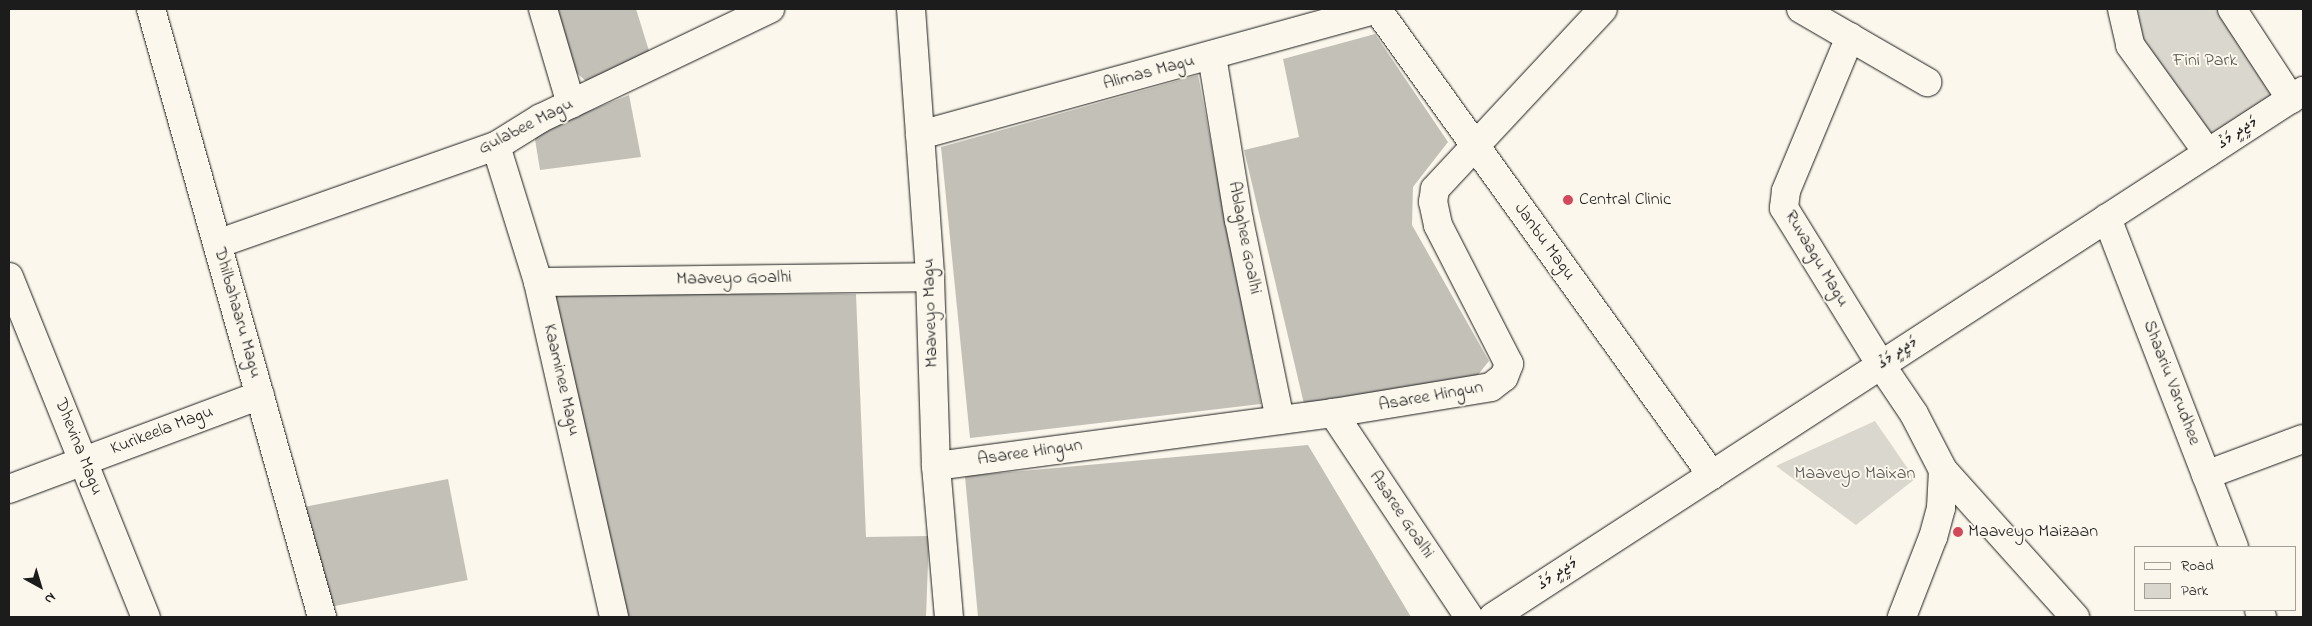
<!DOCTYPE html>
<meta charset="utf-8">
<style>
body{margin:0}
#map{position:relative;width:2312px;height:626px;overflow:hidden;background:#fbf7ec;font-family:"Indie Flower","Noto Sans Thaana",sans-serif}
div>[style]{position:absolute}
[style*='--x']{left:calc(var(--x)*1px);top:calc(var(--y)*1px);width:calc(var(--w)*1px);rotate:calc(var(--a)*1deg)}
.green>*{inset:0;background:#dad7ce}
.building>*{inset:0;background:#c3c0b8;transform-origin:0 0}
.roads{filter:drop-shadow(0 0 1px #1c1c1c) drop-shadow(0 0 1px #1c1c1c)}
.street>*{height:28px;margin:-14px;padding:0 14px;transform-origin:14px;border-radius:14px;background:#fbf7ec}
.secondary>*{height:28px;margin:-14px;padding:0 14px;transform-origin:14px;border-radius:14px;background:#fbf7ec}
.dots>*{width:14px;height:14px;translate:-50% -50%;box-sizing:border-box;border:2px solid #fbf7ec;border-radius:50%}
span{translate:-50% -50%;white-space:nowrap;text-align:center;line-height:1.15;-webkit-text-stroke:4px #fbf7ec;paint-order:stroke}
.park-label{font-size:18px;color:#555451}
.street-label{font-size:18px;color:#1c1c1c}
.poi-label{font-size:18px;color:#1c1c1c}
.left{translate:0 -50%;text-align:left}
.frame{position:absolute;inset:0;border:10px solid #1c1c1c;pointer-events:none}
.legend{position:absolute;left:2134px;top:546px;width:162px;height:65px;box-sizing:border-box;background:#fbf7ec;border:1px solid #a29f99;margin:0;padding:6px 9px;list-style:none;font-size:15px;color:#1c1c1c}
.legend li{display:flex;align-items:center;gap:10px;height:25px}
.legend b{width:25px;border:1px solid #a29f99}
.north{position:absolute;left:15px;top:561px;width:50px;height:50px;-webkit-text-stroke:4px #fbf7ec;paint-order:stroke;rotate:141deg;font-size:14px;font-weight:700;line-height:20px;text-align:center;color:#1c1c1c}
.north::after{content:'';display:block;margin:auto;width:18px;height:22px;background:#1c1c1c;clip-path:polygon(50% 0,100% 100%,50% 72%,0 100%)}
</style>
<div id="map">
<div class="green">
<div style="clip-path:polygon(2122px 9px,2232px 9px,2291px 99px,2208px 153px)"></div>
<div style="clip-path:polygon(1875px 421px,1915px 479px,1856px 525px,1776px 466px)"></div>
</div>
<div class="building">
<div style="clip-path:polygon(555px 9px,636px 9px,650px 54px,587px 82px,571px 68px)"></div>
<div style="clip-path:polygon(1375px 34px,1448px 142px,1413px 187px,1412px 225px,1489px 361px,1473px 381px,1304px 404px,1244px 150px,1299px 137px,1283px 59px)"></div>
<div style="clip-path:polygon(1198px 75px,1261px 404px,970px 438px,941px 147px)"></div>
<div style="clip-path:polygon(629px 95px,641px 157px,540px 170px,534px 133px)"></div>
<div style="clip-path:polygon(552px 294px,856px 294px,866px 537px,929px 536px,926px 617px,625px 617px)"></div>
<div style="clip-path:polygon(1308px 445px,1411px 617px,978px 617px,965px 476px)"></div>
<div style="left:448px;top:479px;width:103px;height:151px;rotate:79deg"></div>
</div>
<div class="roads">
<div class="street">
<div style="--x:151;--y:9;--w:632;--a:74.29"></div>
<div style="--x:543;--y:9;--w:99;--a:73.6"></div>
<div style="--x:911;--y:9;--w:269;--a:85.9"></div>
<div style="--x:930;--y:277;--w:189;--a:88.2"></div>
<div style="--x:936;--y:466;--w:152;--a:85.1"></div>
<div style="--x:1377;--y:9;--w:574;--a:54.29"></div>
<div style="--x:1801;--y:9;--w:146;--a:30.1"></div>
<div style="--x:2122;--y:9;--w:37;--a:77"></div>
<div style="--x:2130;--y:45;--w:133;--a:54.2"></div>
<div style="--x:2232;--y:9;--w:108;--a:56.8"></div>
<div style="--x:1850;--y:37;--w:167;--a:112.6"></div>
<div style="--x:1786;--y:191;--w:17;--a:97"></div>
<div style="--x:1784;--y:208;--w:185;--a:58.3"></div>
<div style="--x:1212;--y:56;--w:166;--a:80.7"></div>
<div style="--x:1239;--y:220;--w:204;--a:78.4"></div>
<div style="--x:920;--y:135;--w:474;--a:-15.4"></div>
<div style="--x:496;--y:146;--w:142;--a:72.8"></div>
<div style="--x:538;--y:282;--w:344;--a:77.2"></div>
<div style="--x:2107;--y:218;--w:353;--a:68.9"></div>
<div style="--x:217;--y:244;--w:296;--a:-19.4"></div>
<div style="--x:496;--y:146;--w:53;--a:-31.9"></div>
<div style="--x:541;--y:118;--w:254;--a:-25.5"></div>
<div style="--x:9;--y:277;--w:367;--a:68.1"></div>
<div style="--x:538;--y:282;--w:392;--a:-0.7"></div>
<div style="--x:1333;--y:413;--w:245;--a:56.3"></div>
<div style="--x:936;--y:466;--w:401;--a:-7.6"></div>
<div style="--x:1333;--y:413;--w:160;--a:-9.3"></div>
<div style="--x:1491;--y:387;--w:16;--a:-38"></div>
<div style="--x:1504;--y:377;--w:14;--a:-69"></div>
<div style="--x:1509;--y:364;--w:156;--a:-117.1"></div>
<div style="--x:1438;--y:225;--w:24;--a:-102"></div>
<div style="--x:1433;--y:202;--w:13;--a:-81"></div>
<div style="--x:1435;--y:189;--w:246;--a:-47"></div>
<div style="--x:1943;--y:470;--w:198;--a:48.1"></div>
<div style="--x:2206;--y:475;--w:103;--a:-20.4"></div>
<div style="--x:9;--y:489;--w:268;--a:-20.5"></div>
<div style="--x:2259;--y:610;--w:8;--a:67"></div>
</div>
<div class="secondary">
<div style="--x:1881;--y:365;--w:59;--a:56"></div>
<div style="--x:1914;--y:414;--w:63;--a:62.6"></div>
<div style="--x:1943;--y:470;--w:38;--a:93"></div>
<div style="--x:1941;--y:508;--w:30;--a:105"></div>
<div style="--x:1933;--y:537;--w:86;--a:111.2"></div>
<div style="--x:1493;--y:617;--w:966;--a:-33"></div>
</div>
</div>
<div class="dots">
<div style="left:1568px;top:200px;background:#d1495b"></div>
<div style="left:1958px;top:532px;background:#d1495b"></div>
</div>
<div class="park-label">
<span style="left:2205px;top:61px">Fini Park</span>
<span style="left:1855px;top:474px">Maaveyo Maixan</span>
</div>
<div class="street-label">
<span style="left:1149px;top:73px;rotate:-15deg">Alimas Magu</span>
<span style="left:526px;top:127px;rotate:-27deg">Gulabee Magu</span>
<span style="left:2238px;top:134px;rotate:-33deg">މަޖީދީ މަގު</span>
<span style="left:1244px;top:238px;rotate:79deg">Ablaghee Goalhi</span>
<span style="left:1544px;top:242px;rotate:54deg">Janbu Magu</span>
<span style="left:1816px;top:259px;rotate:59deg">Ruvaagu Magu</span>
<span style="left:734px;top:279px;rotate:-1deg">Maaveyo Goalhi</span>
<span style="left:237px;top:313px;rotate:74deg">Dhilbahaaru Magu</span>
<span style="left:931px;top:313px;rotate:-92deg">Maaveyo Magu</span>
<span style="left:1898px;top:354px;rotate:-33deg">މަޖީދީ މަގު</span>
<span style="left:561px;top:380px;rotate:77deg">Kaaminee Magu</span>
<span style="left:2171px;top:383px;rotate:69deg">Shaariu Varudhee</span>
<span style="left:1431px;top:397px;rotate:-10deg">Asaree Hingun</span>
<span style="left:162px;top:431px;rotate:-21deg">Kurikeela Magu</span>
<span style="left:78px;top:447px;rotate:68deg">Dhevina Magu</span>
<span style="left:1030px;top:453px;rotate:-8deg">Asaree Hingun</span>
<span style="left:1401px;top:515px;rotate:56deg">Asaree Goalhi</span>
<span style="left:1558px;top:575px;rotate:-33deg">މަޖީދީ މަގު</span>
</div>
<div class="poi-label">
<span class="left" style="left:1579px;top:200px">Central Clinic</span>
<span class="left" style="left:1968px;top:532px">Maaveyo Maizaan</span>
</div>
<div class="frame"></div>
<ul class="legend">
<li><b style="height:6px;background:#fbf7ec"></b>Road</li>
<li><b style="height:14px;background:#dad7ce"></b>Park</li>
</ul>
<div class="north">N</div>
</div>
